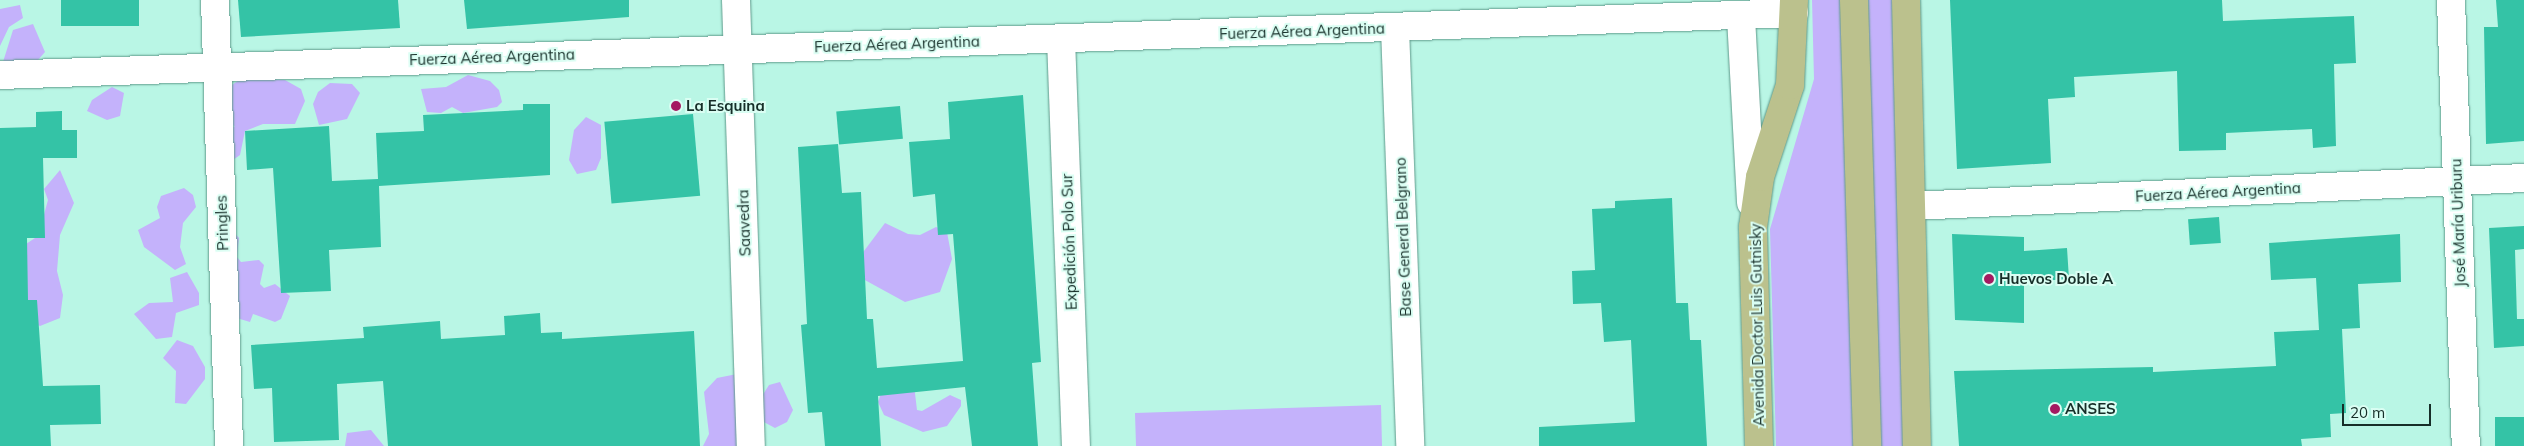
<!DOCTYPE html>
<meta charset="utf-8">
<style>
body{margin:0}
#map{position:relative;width:2524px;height:446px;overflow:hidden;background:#b9f6e5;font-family:Mulish,sans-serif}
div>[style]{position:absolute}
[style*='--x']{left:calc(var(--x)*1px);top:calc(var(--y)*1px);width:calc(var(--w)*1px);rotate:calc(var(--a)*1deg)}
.green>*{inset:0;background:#c4b2fb}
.building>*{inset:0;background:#34c3a6;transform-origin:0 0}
.roads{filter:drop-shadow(0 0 1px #5f9a8b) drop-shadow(0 0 1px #5f9a8b)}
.minor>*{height:28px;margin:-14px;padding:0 14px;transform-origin:14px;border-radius:14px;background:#fff}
.major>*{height:28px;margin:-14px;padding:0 14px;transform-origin:14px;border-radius:14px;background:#bbc18d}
.dots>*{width:14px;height:14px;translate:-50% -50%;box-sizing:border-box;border:2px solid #dafef3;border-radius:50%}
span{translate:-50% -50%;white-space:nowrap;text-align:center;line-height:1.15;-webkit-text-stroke:4px #dafef3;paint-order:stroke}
.street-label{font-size:15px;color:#162e28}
.poi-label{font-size:15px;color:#162e28;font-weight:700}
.left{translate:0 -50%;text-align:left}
.scale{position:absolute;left:2342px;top:404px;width:89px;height:22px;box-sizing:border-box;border:2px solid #162e28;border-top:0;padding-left:6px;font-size:15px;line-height:18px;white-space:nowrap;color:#162e28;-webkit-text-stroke:4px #dafef3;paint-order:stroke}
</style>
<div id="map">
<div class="green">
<div style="clip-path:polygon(1812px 0,1892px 0,1906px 446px,1776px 446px,1770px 229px,1814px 79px)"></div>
<div style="clip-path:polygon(20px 5px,23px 18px,9px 27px,0 46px,0 9px)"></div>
<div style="clip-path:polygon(33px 24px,45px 52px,38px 60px,10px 68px,3px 62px,13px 30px)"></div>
<div style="clip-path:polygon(468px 75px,490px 81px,499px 90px,502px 102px,497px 107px,463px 113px,452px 107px,441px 113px,427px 112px,421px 89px,446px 87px)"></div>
<div style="clip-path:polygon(242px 78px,285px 80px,301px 89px,305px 101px,295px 124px,263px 124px,245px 131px,240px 155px,223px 167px,231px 126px,235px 127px,222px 114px,232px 85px)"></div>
<div style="clip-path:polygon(330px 83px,352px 84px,360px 93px,347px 119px,319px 125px,313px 104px,318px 92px)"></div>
<div style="clip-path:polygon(112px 87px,124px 93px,120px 116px,107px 120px,87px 111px,92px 100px)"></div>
<div style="clip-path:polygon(586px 117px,601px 125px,601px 158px,596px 170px,577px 174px,569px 160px,574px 130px)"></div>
<div style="clip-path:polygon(60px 170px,74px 203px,60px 235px,57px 271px,63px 295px,60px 318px,40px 326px,29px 321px,17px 250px,38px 236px,48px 200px,44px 189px)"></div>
<div style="clip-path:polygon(184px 188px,193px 195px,196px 207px,183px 223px,180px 247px,186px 264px,175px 270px,144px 247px,138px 230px,160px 218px,157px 207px,161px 196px)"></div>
<div style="clip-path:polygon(885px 223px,908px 234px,920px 235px,936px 227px,947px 232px,952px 259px,940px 292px,905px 302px,863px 279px,861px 255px)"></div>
<div style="clip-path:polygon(231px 229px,239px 238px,237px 257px,241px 262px,259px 260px,264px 265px,260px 284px,264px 288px,275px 284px,290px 296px,281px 319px,275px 322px,253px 314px,250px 322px,230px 316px)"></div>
<div style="clip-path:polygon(187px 272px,199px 293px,199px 305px,176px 313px,172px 337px,156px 339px,134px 314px,149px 303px,173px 302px,170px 278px)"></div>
<div style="clip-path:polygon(177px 340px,193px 346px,205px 367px,205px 379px,186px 404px,175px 403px,176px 371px,163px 358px)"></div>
<div style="clip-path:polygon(737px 374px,745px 446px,703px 446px,709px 434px,704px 392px,717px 378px)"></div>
<div style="clip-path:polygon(780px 382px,793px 410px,787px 422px,775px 428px,760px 420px,762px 396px,769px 385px)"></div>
<div style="clip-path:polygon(885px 382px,914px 385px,917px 410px,922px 411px,950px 395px,961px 400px,961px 406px,947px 426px,923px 432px,884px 415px,878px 402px)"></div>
<div style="clip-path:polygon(1381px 405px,1382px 446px,1136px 446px,1135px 413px)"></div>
<div style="clip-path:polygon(371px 430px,384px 446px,345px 446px,347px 433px)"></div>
</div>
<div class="building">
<div style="left:61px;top:0;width:78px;height:26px"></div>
<div style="clip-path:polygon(238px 0,398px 0,400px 28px,241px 37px)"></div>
<div style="clip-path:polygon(464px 0,629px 0,629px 17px,467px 29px)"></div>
<div style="clip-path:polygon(1950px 0,2222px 0,2223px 21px,2354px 16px,2356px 63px,2334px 64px,2336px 146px,2313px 148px,2312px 129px,2226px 133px,2226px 150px,2179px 151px,2177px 71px,2074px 77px,2075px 97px,2048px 99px,2051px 163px,1957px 169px)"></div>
<div style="clip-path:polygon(2496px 0,2524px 0,2524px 141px,2486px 144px,2484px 27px,2498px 27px)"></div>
<div style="clip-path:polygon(1023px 95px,1041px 362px,1032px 363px,1038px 446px,972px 446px,965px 387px,878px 396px,881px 446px,825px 446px,822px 412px,808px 413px,801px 325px,807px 324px,798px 147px,838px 144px,842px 193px,861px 192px,867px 319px,873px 319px,877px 368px,963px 361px,953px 234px,938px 235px,935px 194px,913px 197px,909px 142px,950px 139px,948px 102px)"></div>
<div style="clip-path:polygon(523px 104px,550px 104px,550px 175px,379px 186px,381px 247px,329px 250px,331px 291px,281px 293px,273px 168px,247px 170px,245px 131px,329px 126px,332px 181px,378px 179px,376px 133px,424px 131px,423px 115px,523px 110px)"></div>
<div style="left:900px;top:106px;width:33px;height:64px;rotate:85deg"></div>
<div style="clip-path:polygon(62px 111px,62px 130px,77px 130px,77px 158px,43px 158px,45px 238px,27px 238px,28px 300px,37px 300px,43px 386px,100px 385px,101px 424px,50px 425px,51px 446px,0 446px,0 128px,36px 127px,36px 112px)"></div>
<div style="left:693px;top:114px;width:82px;height:89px;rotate:85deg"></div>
<div style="clip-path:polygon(1672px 198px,1676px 303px,1688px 303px,1690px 340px,1701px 340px,1707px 446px,1539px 446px,1539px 427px,1635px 422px,1631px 340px,1604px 342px,1601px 303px,1573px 304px,1572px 271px,1595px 270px,1592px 209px,1615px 208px,1615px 201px)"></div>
<div style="left:2219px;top:217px;width:26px;height:31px;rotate:86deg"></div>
<div style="clip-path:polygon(2524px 226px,2524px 249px,2515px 250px,2517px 319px,2524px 319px,2524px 346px,2494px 348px,2489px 228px)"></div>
<div style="clip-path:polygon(1952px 234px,2024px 237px,2024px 251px,2067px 248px,2069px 279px,2024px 282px,2024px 323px,1955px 320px)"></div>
<div style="clip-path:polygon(2400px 234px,2401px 282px,2358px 284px,2360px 328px,2342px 329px,2346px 413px,2330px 414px,2331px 437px,2301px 439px,2302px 446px,1959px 446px,1954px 371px,2153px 367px,2153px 372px,2276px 366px,2274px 332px,2319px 330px,2316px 278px,2271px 280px,2269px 243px)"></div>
<div style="clip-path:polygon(540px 313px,541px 333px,562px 332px,562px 339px,694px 331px,700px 446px,388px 446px,383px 381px,337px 384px,339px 440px,274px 442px,272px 388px,254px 389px,251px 345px,364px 338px,363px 327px,440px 321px,441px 339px,505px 335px,504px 316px)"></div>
<div style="left:2524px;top:417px;width:29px;height:29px;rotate:90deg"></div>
</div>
<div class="roads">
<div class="minor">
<div style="--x:215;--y:0;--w:446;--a:88.2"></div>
<div style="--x:736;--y:0;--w:446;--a:88.1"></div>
<div style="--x:2451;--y:0;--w:446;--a:88.1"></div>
<div style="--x:1741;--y:17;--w:186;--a:86.9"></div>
<div style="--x:1395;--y:28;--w:418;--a:87.9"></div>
<div style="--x:1061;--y:39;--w:407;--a:87.9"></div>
<div style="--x:0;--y:75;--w:1795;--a:-1.98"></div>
<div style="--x:1912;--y:206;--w:613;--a:-2.62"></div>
</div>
<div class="major">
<div style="--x:1854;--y:0;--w:446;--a:88.3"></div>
<div style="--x:1906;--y:0;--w:446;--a:88.6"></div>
<div style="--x:1759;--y:446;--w:219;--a:-91.6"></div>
<div style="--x:1753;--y:227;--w:50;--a:-82"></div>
<div style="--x:1760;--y:177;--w:97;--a:-71.9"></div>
<div style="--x:1790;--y:85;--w:85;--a:-87.3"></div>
</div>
</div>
<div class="dots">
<div style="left:676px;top:106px;background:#a41a61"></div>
<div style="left:1989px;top:279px;background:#a41a61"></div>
<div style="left:2055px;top:409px;background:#a41a61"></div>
</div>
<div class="street-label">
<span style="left:1302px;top:31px;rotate:-2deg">Fuerza Aérea Argentina</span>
<span style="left:897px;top:44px;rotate:-2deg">Fuerza Aérea Argentina</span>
<span style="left:492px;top:57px;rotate:-2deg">Fuerza Aérea Argentina</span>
<span style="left:2218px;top:192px;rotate:-3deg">Fuerza Aérea Argentina</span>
<span style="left:222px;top:223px;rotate:-92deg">Pringles</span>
<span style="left:744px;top:223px;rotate:-92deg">Saavedra</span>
<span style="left:2458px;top:223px;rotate:-92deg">José María Uriburu</span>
<span style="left:1403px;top:237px;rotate:-92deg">Base General Belgrano</span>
<span style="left:1069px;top:242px;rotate:-92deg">Expedición Polo Sur</span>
<span style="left:1757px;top:325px;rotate:-91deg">Avenida Doctor Luis Gutnisky</span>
</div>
<div class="poi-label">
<span class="left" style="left:686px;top:106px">La Esquina</span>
<span class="left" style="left:1999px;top:279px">Huevos Doble A</span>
<span class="left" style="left:2065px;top:409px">ANSES</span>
</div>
<div class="scale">20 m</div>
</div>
